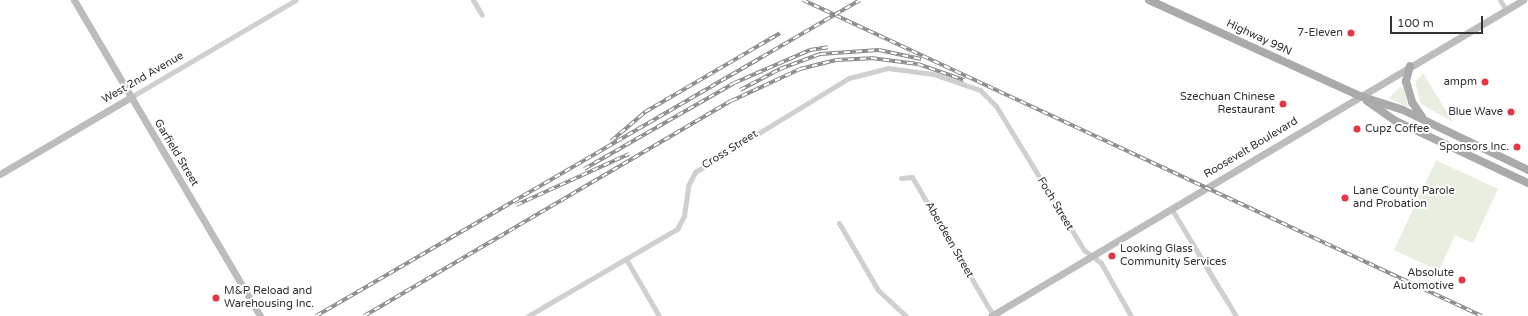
<!DOCTYPE html>
<style>
body{margin:0}
#map{position:relative;width:1528px;height:316px;overflow:hidden;background:#fff;font-family:"Varela Round",sans-serif}
div>[style]{position:absolute}
[style*='--x']{left:calc(var(--x)*1px);top:calc(var(--y)*1px);width:calc(var(--w)*1px);rotate:calc(var(--a)*1deg)}
.green>*{inset:0;background:#e8eee0}
.street>*{height:5px;margin:-2.5px;padding:0 2.5px;transform-origin:2.5px;border-radius:2.5px;background:#cfcfcf}
.secondary>*{height:7px;margin:-3.5px;padding:0 3.5px;transform-origin:3.5px;border-radius:3.5px;background:#bcbcbc}
.primary>*{height:8px;margin:-4px;padding:0 4px;transform-origin:4px;border-radius:4px;background:#aaa}
.rail>*{height:3.5px;margin-top:-1.75px;transform-origin:0;background:repeating-linear-gradient(90deg,#fff 0 6px,#878787 0 12px);box-sizing:border-box;border-block:1px solid #878787}
.dots>*{width:11px;height:11px;translate:-50% -50%;box-sizing:border-box;border:2px solid #fff;border-radius:50%}
span{translate:-50% -50%;white-space:nowrap;text-align:center;line-height:1.15;-webkit-text-stroke:4px #fff;paint-order:stroke}
.poi-label{font-size:11px;color:#323232}
.right{translate:-100% -50%;text-align:right}
.left{translate:0 -50%;text-align:left}
.street-label{font-size:11px;color:#323232}
.scale{position:absolute;left:1390px;top:16px;width:93px;height:18px;box-sizing:border-box;border:2px solid #323232;border-top:0;padding-left:5px;font-size:12px;line-height:14px;white-space:nowrap;color:#323232;-webkit-text-stroke:3px #fff;paint-order:stroke}
</style>
<div id="map">
<div class="green">
<div style="clip-path:polygon(1423px 73px,1453px 122px,1421px 104px,1415px 83px)"></div>
<div style="clip-path:polygon(1400px 87px,1404px 88px,1408px 107px,1389px 98px)"></div>
<div style="clip-path:polygon(1436px 160px,1498px 189px,1473px 243px,1455px 235px,1439px 271px,1394px 250px)"></div>
</div>
<div class="street">
<div style="--x:473;--y:0;--w:17;--a:59"></div>
<div style="--x:1500;--y:0;--w:12;--a:59"></div>
<div style="--x:131;--y:97;--w:191;--a:-30.5"></div>
<div style="--x:901;--y:178;--w:11;--a:-5"></div>
<div style="--x:912;--y:177;--w:160;--a:59.6"></div>
<div style="--x:1171;--y:208;--w:105;--a:59"></div>
<div style="--x:839;--y:223;--w:78;--a:59.8"></div>
<div style="--x:878;--y:290;--w:38;--a:43"></div>
<div style="--x:626;--y:259;--w:66;--a:59.9"></div>
<div style="--x:1206;--y:267;--w:23;--a:59"></div>
<div style="--x:1224;--y:296;--w:23;--a:59"></div>
<div style="--x:528;--y:316;--w:173;--a:-30.3"></div>
<div style="--x:677;--y:229;--w:15;--a:-62"></div>
<div style="--x:684;--y:216;--w:30;--a:-82"></div>
<div style="--x:688;--y:186;--w:16;--a:-63"></div>
<div style="--x:695;--y:172;--w:180;--a:-31.4"></div>
<div style="--x:849;--y:78;--w:40;--a:-14.4"></div>
<div style="--x:888;--y:68;--w:45;--a:7.6"></div>
<div style="--x:933;--y:74;--w:50;--a:18.8"></div>
<div style="--x:980;--y:90;--w:23;--a:45"></div>
<div style="--x:996;--y:106;--w:169;--a:58.6"></div>
<div style="--x:1084;--y:250;--w:21;--a:37"></div>
<div style="--x:1101;--y:263;--w:61;--a:60.5"></div>
</div>
<div class="secondary">
<div style="--x:74;--y:0;--w:367;--a:59.5"></div>
<div style="--x:0;--y:174;--w:152;--a:-30.4"></div>
<div style="--x:991;--y:316;--w:619;--a:-30.71"></div>
</div>
<div class="primary">
<div style="--x:1149;--y:0;--w:232;--a:24.5"></div>
<div style="--x:1360;--y:96;--w:45;--a:18"></div>
<div style="--x:1403;--y:110;--w:139;--a:25.6"></div>
<div style="--x:1410;--y:66;--w:16;--a:105"></div>
<div style="--x:1406;--y:81;--w:22;--a:74"></div>
<div style="--x:1412;--y:102;--w:18;--a:56"></div>
<div style="--x:1367;--y:101;--w:35;--a:35"></div>
<div style="--x:1396;--y:121;--w:146;--a:25.2"></div>
</div>
<div class="rail">
<div style="--x:803;--y:0;--w:749;--a:24.96"></div>
<div style="--x:740;--y:90;--w:45;--a:-27.7"></div>
<div style="--x:780;--y:69;--w:43;--a:-20.6"></div>
<div style="--x:820;--y:54;--w:59;--a:-3.9"></div>
<div style="--x:879;--y:50;--w:43;--a:12.1"></div>
<div style="--x:611;--y:141;--w:45;--a:-40.5"></div>
<div style="--x:645;--y:112;--w:156;--a:-30.3"></div>
<div style="--x:584;--y:169;--w:173;--a:-29.8"></div>
<div style="--x:734;--y:83;--w:83;--a:-23.5"></div>
<div style="--x:810;--y:50;--w:18;--a:-9"></div>
<div style="--x:516;--y:205;--w:124;--a:-24.3"></div>
<div style="--x:316;--y:316;--w:629;--a:-30.15"></div>
<div style="--x:364;--y:316;--w:425;--a:-30.4"></div>
<div style="--x:731;--y:101;--w:76;--a:-24.9"></div>
<div style="--x:800;--y:69;--w:37;--a:-14"></div>
<div style="--x:836;--y:60;--w:35;--a:-3"></div>
<div style="--x:871;--y:58;--w:47;--a:7.3"></div>
<div style="--x:918;--y:64;--w:49;--a:19.2"></div>
</div>
<div class="dots">
<div style="left:1351px;top:33px;background:#e73643"></div>
<div style="left:1485px;top:82px;background:#e73643"></div>
<div style="left:1283px;top:104px;background:#e73643"></div>
<div style="left:1511px;top:112px;background:#e73643"></div>
<div style="left:1357px;top:129px;background:#e73643"></div>
<div style="left:1517px;top:147px;background:#e73643"></div>
<div style="left:1345px;top:198px;background:#e73643"></div>
<div style="left:1112px;top:256px;background:#e73643"></div>
<div style="left:1462px;top:280px;background:#e73643"></div>
<div style="left:216px;top:298px;background:#e73643"></div>
</div>
<div class="poi-label">
<span class="right" style="left:1343px;top:33px">7-Eleven</span>
<span class="right" style="left:1477px;top:82px">ampm</span>
<span class="right" style="left:1275px;top:104px">Szechuan Chinese<br>Restaurant</span>
<span class="right" style="left:1503px;top:112px">Blue Wave</span>
<span class="left" style="left:1365px;top:129px">Cupz Coffee</span>
<span class="right" style="left:1509px;top:147px">Sponsors Inc.</span>
<span class="left" style="left:1353px;top:198px">Lane County Parole<br>and Probation</span>
<span class="left" style="left:1120px;top:256px">Looking Glass<br>Community Services</span>
<span class="right" style="left:1454px;top:280px">Absolute<br>Automotive</span>
<span class="left" style="left:224px;top:298px">M&amp;P Reload and<br>Warehousing Inc.</span>
</div>
<div class="street-label">
<span style="left:1259px;top:38px;rotate:25deg">Highway 99N</span>
<span style="left:143px;top:78px;rotate:-30deg">West 2nd Avenue</span>
<span style="left:1251px;top:148px;rotate:-31deg">Roosevelt Boulevard</span>
<span style="left:730px;top:150px;rotate:-32deg">Cross Street</span>
<span style="left:176px;top:153px;rotate:59deg">Garfield Street</span>
<span style="left:1055px;top:204px;rotate:59deg">Foch Street</span>
<span style="left:949px;top:240px;rotate:60deg">Aberdeen Street</span>
</div>
<div class="scale">100 m</div>
</div>
